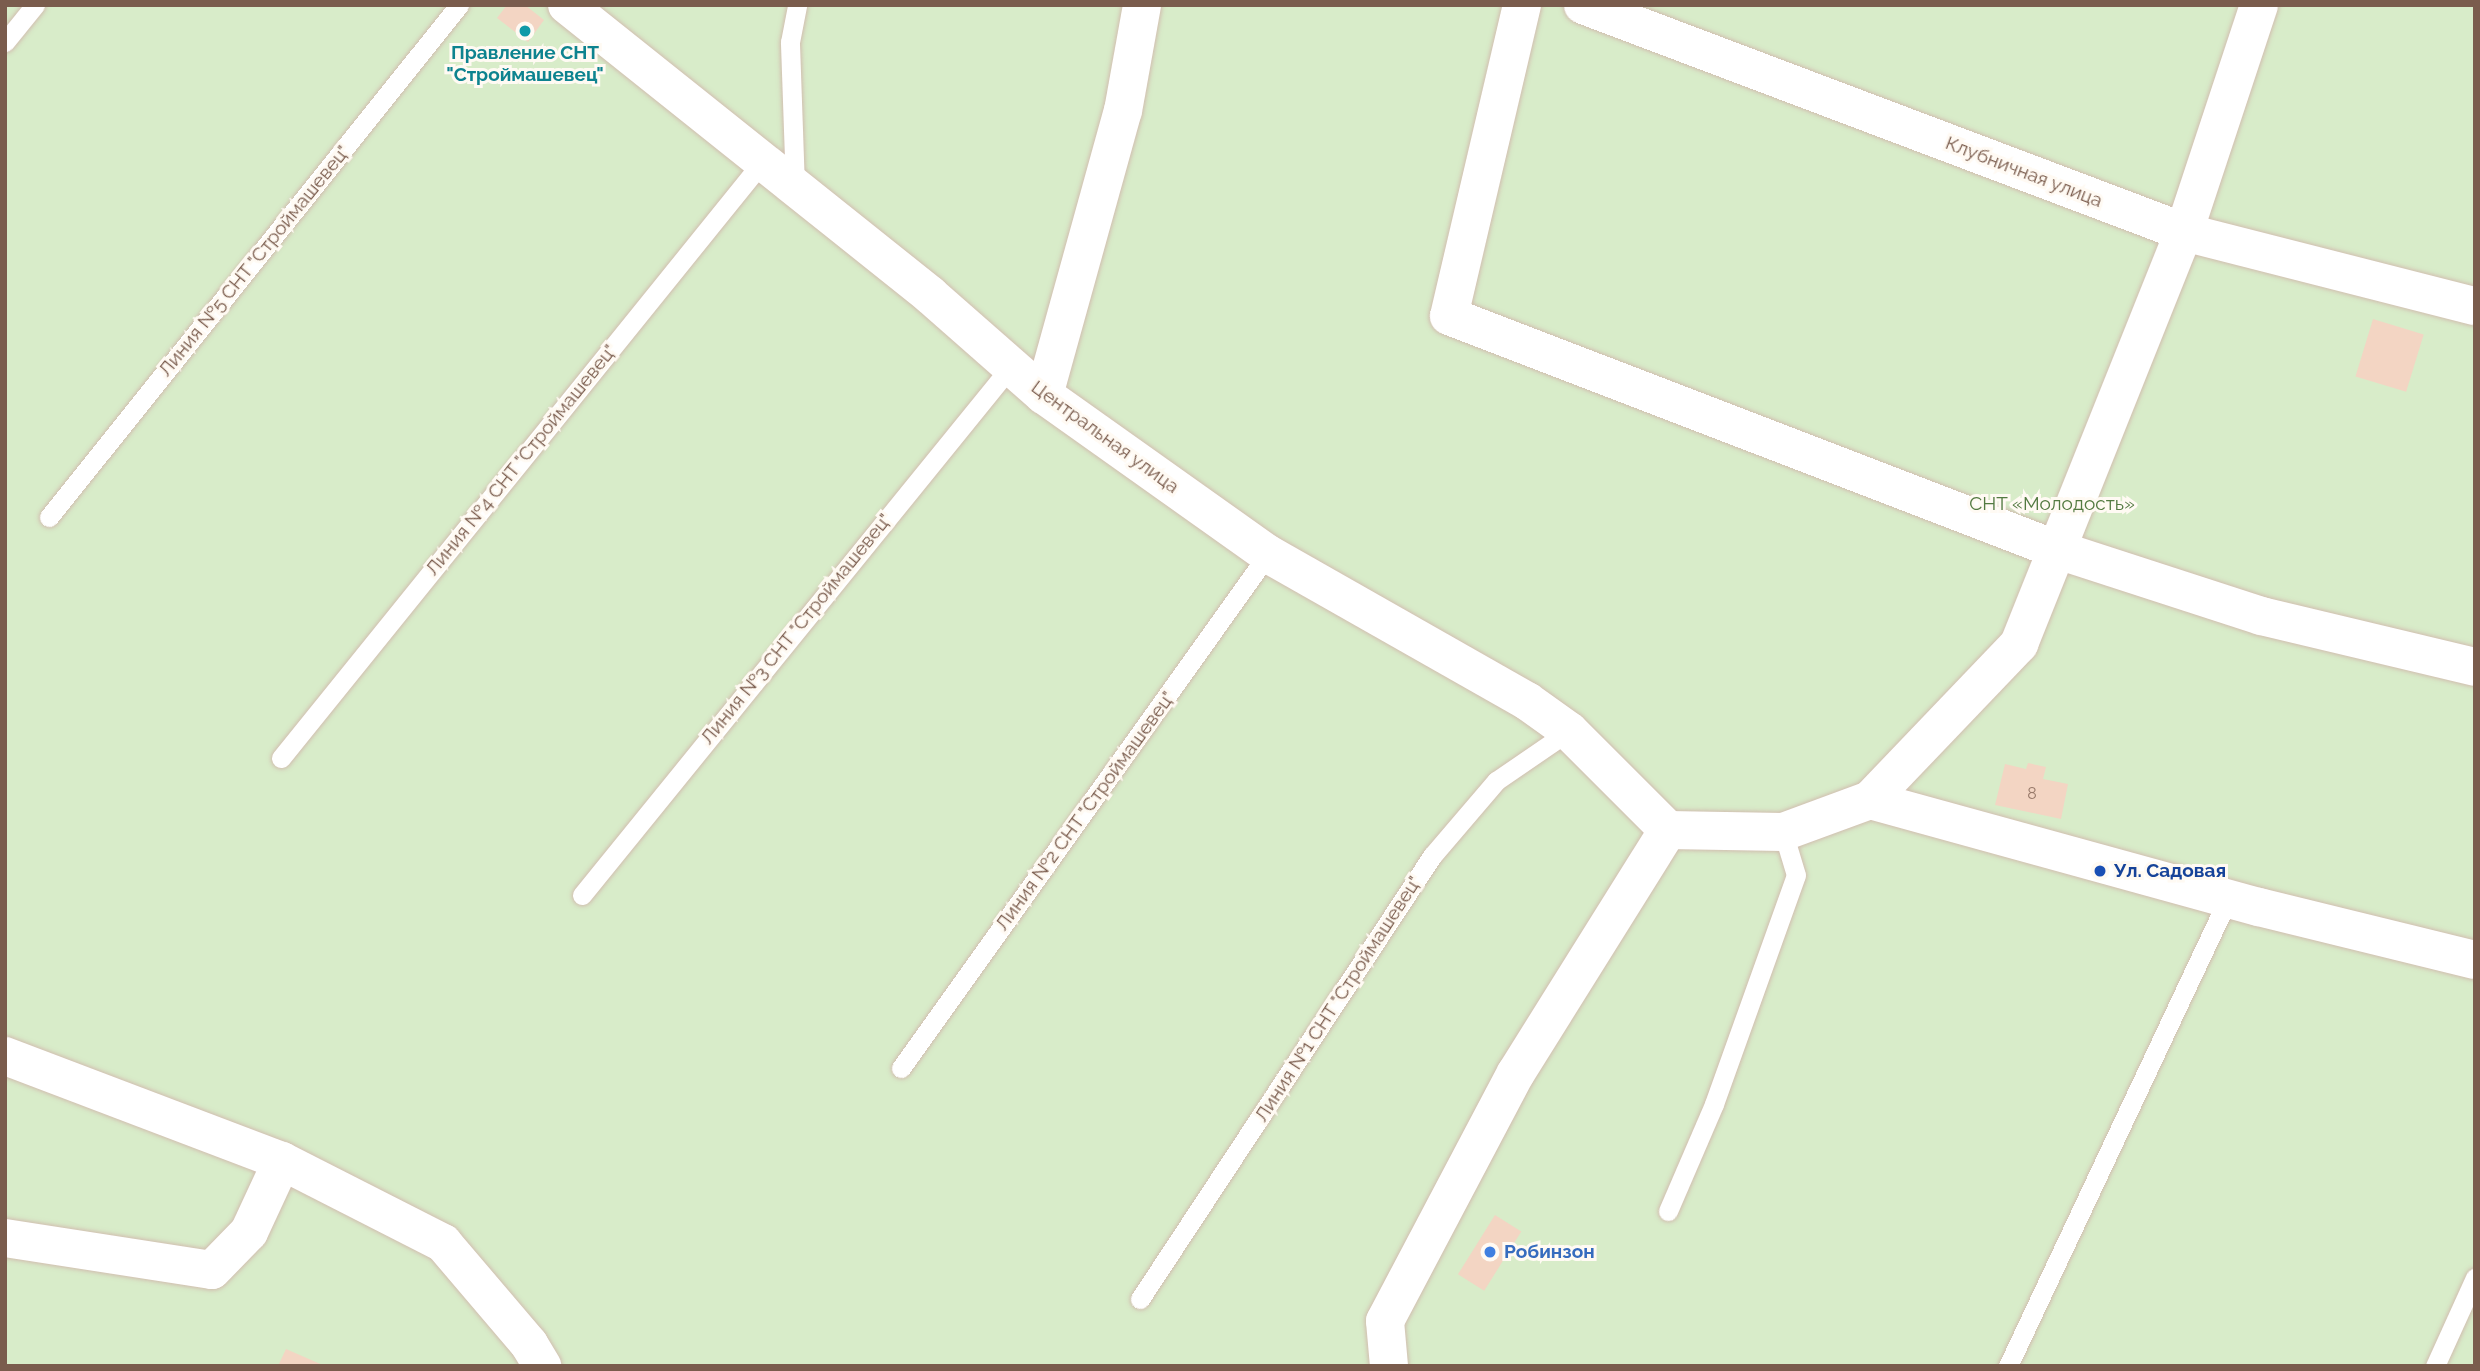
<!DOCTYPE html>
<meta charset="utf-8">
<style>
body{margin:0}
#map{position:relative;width:2480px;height:1371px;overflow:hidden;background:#fdf6ec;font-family:Raleway,sans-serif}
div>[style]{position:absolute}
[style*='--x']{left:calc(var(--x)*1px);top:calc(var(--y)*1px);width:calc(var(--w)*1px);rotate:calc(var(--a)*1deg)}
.green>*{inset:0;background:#d8ecc9;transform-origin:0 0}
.building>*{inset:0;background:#f3d5c3;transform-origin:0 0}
.roads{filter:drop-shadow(0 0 2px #d1beb0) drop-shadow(0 0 2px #d1beb0)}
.lane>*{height:19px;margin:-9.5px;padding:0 9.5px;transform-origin:9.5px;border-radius:9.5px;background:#fff}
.street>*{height:38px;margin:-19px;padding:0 19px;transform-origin:19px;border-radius:19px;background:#fff}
.dots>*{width:19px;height:19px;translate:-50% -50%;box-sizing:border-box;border:4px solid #fffaf3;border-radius:50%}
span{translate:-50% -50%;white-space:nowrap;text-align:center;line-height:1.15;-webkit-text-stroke:6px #fffaf3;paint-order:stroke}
.number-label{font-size:16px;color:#987a6a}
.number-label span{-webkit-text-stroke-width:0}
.culture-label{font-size:19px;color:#0d838f;font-weight:700}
.street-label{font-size:19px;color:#7a5c4d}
.park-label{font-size:19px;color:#537a41}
.transit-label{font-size:19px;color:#164399;font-weight:700}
.left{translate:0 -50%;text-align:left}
.shop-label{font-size:19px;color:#366cbe;font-weight:700}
.frame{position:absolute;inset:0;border:7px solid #7a5c4d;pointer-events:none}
</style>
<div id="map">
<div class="green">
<div style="left:5px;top:5px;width:2470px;height:1361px"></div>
</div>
<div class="building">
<div style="clip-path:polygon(507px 5px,525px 5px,544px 20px,528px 42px,497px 18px)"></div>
<div style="left:2373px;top:319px;width:53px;height:60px;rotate:17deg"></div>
<div style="clip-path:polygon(2028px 763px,2046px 767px,2043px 779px,2068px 784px,2061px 819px,1995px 805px,2005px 764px,2026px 769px)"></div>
<div style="left:1495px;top:1215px;width:31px;height:70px;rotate:32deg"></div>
<div style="clip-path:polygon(286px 1349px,325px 1366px,278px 1366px)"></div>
</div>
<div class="roads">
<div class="lane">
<div style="--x:5;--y:42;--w:48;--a:-51"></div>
<div style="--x:795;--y:187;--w:145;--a:-92"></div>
<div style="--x:790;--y:42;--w:38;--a:-79"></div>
<div style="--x:49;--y:517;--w:656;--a:-51.31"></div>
<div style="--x:281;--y:758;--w:766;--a:-51.09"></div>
<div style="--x:582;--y:895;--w:682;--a:-50.95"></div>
<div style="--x:901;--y:1068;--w:632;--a:-54.47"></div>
<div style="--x:1668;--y:1211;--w:116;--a:-66.7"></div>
<div style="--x:1714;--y:1104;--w:243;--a:-70.3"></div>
<div style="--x:1796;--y:875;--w:45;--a:-106.8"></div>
<div style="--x:1140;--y:1299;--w:531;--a:-56.61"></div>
<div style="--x:1432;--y:856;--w:99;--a:-49.5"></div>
<div style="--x:1496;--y:781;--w:88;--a:-34.4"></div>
<div style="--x:2008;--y:1366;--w:516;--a:-64.78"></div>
<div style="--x:2435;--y:1366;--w:97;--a:-65.6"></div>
</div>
<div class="street">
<div style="--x:567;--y:5;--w:465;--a:38.6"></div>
<div style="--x:930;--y:295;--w:152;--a:41.3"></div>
<div style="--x:1044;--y:395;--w:275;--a:35.4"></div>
<div style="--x:1268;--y:554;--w:298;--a:29.6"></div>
<div style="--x:1527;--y:701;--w:52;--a:35.5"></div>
<div style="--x:1569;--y:731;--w:140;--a:45"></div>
<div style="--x:1522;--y:5;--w:319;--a:103.2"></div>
<div style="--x:1449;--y:316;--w:649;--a:21.03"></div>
<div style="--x:2055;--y:549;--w:217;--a:18"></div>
<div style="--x:2261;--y:616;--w:220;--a:13.4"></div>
<div style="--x:1583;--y:5;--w:642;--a:20.69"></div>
<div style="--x:2184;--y:232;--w:300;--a:14.3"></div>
<div style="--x:1044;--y:395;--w:295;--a:-74.5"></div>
<div style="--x:1123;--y:111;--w:108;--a:-79.8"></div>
<div style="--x:1870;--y:800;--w:403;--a:15.4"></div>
<div style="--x:2259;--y:907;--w:222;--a:13.8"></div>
<div style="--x:1668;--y:830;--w:115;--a:1"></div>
<div style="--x:1783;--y:832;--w:93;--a:-20.2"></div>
<div style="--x:1870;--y:800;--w:216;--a:-46.3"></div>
<div style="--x:2019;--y:644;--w:444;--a:-68.2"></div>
<div style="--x:2184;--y:232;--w:239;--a:-71.7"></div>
<div style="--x:5;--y:1056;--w:296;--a:20.8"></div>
<div style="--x:282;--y:1161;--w:181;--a:27"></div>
<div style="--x:443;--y:1243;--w:133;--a:49.6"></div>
<div style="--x:529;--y:1344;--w:26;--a:59"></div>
<div style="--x:5;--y:1238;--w:209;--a:8.8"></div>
<div style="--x:212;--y:1270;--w:53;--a:-45.8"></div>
<div style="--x:249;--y:1232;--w:78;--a:-65.1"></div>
<div style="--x:1389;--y:1366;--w:45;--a:-95.1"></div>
<div style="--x:1385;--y:1321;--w:280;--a:-62.2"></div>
<div style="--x:1516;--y:1073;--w:287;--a:-58"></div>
</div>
</div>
<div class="dots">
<div style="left:525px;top:31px;background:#0f9aa8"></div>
<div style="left:2100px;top:871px;background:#1a4fb4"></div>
<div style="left:1490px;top:1252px;background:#3f7fe0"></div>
</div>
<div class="number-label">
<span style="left:2032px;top:794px">8</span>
</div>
<div class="culture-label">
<span style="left:525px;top:64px">Правление СНТ<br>"Строймашевец"</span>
</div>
<div class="street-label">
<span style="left:2024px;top:172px;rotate:21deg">Клубничная улица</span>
<span style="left:254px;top:261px;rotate:-51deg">Линия №5 СНТ "Строймашевец"</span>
<span style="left:1105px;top:437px;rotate:36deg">Центральная улица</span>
<span style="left:521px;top:460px;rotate:-51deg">Линия №4 СНТ "Строймашевец"</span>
<span style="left:796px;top:629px;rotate:-51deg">Линия №3 СНТ "Строймашевец"</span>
<span style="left:1085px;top:811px;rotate:-54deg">Линия №2 СНТ "Строймашевец"</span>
<span style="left:1338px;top:999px;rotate:-57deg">Линия №1 СНТ "Строймашевец"</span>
</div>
<div class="park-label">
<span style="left:2052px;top:504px">СНТ «Молодость»</span>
</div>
<div class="transit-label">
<span class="left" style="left:2114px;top:871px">Ул. Садовая</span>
</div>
<div class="shop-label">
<span class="left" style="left:1504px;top:1252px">Робинзон</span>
</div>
<div class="frame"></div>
</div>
